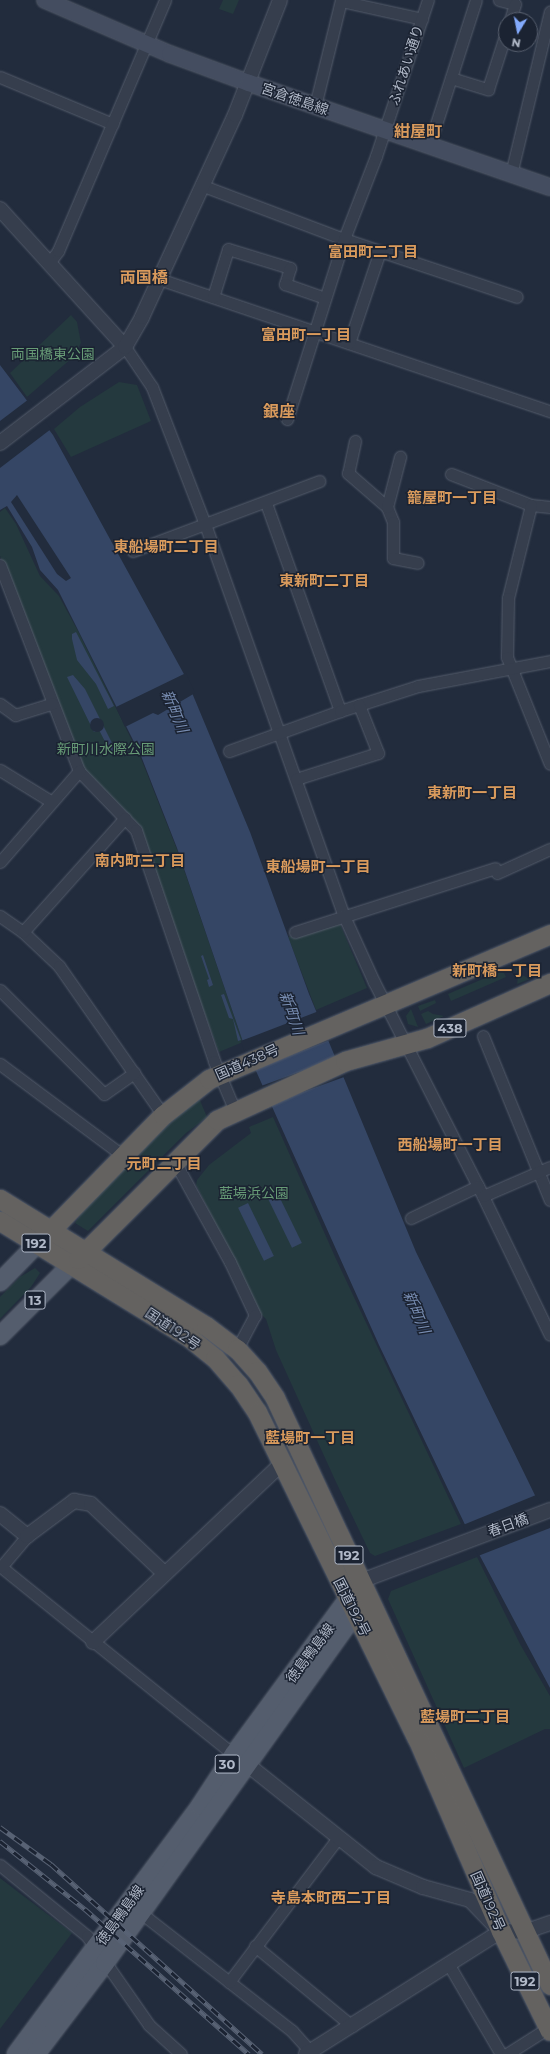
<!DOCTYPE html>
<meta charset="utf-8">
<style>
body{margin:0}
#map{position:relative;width:550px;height:2054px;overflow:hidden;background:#222c3d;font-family:Montserrat,"Noto Sans JP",sans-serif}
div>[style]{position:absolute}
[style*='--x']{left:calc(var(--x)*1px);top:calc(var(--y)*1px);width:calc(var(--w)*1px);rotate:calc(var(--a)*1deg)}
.green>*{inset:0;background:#24393e}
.water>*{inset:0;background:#354665;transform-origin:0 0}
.pier>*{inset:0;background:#222c3d;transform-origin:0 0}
.round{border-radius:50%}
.roads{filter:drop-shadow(0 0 1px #545c6b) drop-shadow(0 0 1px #545c6b)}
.minor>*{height:11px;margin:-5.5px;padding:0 5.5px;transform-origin:5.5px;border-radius:5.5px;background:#363e4d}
.tertiary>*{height:14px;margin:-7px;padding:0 7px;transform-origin:7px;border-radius:7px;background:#363e4d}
.secondary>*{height:16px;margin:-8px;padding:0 8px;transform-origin:8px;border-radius:8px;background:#444d60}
.primary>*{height:18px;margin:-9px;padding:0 9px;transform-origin:9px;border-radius:9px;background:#545d6d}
.trunk>*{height:19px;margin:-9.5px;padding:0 9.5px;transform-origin:9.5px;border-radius:9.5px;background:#646260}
.rail>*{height:4.5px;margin-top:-2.25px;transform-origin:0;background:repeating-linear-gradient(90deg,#1b2332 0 9px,#586274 0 18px);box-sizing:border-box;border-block:1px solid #586274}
span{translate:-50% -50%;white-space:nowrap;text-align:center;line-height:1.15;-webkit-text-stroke:3px #1b2332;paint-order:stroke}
.shield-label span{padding:1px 3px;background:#1b2332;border:1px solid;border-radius:3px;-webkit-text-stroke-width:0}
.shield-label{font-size:13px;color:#b1b9c8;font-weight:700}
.street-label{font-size:14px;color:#b1b9c8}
.park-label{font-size:14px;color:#679b76}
.neighbourhood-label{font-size:15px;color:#d99a5c;font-weight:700}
.water-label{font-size:15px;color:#788db2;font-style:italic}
.quarter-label{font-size:16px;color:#d99a5c;font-weight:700}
.north{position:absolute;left:498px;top:12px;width:40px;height:40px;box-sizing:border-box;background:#1b2332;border:1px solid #575f6e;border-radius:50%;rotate:190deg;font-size:11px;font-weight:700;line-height:16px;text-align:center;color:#b1b9c8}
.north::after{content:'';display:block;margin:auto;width:14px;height:18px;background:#83aafc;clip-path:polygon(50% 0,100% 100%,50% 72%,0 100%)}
</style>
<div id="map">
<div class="green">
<div style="clip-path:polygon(223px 0,239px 0,233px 14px,219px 9px)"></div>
<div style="clip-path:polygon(71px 315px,77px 322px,81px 343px,72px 358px,27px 397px,10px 373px)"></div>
<div style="clip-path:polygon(119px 382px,137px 385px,151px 421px,71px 457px,54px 429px,80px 407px)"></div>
<div style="clip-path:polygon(5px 508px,16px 524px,40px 576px,59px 596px,78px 631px,142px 761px,178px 852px,243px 1042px,219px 1052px,175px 935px,139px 825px,84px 769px,0 556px,0 512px)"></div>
<div style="clip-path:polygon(340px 924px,367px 988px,316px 1010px,288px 937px)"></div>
<div style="clip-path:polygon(522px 961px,520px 974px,530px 979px,517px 984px,518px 977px,515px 966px)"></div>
<div style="clip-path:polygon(499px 972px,504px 973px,506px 977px,451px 1001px,448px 994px)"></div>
<div style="clip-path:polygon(435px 1000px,436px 1003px,420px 1011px,418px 1006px)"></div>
<div style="clip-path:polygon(411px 1009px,418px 1027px,408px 1024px,406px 1016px)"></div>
<div style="clip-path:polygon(428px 1011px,433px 1014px,444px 1016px,426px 1024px,421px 1014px)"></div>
<div style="clip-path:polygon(199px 1098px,207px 1117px,185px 1134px,88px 1231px,75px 1223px,85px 1208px,179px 1114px)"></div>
<div style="clip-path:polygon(273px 1117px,336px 1259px,461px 1524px,375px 1556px,370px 1553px,336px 1482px,276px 1350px,266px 1319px,261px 1314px,196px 1185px,197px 1180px,209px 1165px,251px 1133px,249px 1127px)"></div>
<div style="clip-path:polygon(35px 1268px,40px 1273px,31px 1287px,0 1319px,0 1297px,20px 1277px)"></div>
<div style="clip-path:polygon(477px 1557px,520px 1644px,550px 1696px,550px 1729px,545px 1729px,464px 1768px,388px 1599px,391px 1591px)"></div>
<div style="clip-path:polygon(0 1878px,72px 1933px,0 2029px)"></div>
</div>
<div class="water">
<div style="clip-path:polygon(0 365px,53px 435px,185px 676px,250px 832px,309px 994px,416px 1252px,550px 1526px,550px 1688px,480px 1556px,379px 1345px,243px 1042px,177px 848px,141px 756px,58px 590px,40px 570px,32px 547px,7px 506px,0 510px)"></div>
<div style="clip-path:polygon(76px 632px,114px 706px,108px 709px,96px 684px,77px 660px,72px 639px,72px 634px)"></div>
<div style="clip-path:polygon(73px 675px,85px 689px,117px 753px,112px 755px,99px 730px,94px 732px,67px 677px)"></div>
<div style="clip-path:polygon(203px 955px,213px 985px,209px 987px,207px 980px,209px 979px,201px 956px)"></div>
<div style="clip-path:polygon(224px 994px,241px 1040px,238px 1041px,233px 1019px,229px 1018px,221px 995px)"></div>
<div style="left:276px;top:1190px;width:59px;height:11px;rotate:64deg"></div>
<div style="left:248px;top:1203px;width:59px;height:11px;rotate:64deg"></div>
</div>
<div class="pier">
<div style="clip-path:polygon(29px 399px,51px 429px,0 468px,0 421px)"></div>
<div style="clip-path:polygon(17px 495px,71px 578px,66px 581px,57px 574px,11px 502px)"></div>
<div style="clip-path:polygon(186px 673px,195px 693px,158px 715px,153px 713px,125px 727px,116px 707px)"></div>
<div class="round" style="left:90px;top:718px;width:14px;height:14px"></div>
<div style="left:319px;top:1011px;width:31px;height:84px;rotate:69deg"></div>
<div style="left:338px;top:1058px;width:20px;height:82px;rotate:70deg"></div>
<div style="clip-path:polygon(536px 1495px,550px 1522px,550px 1528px,478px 1556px,463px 1525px)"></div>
</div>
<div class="roads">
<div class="minor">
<div style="--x:499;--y:0;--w:16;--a:14"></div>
<div style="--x:515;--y:4;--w:17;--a:107"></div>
<div style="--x:341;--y:1;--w:83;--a:12.5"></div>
<div style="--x:0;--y:77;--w:122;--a:22.6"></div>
<div style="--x:451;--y:78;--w:39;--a:17"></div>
<div style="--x:488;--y:89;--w:59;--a:-72.2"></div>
<div style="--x:315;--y:106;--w:109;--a:-76.2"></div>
<div style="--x:429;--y:146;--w:153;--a:-72.2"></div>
<div style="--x:511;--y:174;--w:167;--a:-76.5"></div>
<div style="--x:201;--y:185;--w:153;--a:20.7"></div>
<div style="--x:344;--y:239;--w:182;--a:18.5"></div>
<div style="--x:49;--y:263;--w:15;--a:-53"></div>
<div style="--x:58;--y:251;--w:273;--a:-66.9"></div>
<div style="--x:159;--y:279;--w:413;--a:18.7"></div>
<div style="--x:213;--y:297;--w:50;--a:-72.6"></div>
<div style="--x:228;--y:249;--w:65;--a:17"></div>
<div style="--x:290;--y:268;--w:17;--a:107"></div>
<div style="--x:285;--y:284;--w:42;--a:19.3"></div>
<div style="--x:349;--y:343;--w:97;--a:-71.4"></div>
<div style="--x:125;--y:347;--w:48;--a:56"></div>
<div style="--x:152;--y:387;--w:147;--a:68.9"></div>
<div style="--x:205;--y:524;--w:416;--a:70.5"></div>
<div style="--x:344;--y:916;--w:72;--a:65.6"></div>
<div style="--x:374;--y:982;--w:229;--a:63"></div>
<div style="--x:478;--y:1186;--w:165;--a:64.2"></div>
<div style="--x:287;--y:419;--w:189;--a:-72.4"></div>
<div style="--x:344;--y:239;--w:89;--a:-68.9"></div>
<div style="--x:376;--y:156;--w:164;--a:-71.6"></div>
<div style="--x:355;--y:441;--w:33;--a:102"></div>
<div style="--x:348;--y:473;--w:52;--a:41.1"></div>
<div style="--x:387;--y:507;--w:16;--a:68"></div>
<div style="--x:393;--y:522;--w:36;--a:90"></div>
<div style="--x:393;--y:558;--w:25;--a:11"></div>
<div style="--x:451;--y:474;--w:86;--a:21.2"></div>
<div style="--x:531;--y:505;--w:19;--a:6"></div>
<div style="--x:266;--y:503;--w:221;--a:70.4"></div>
<div style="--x:531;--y:505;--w:96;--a:103.9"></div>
<div style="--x:508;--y:598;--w:59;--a:91"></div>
<div style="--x:507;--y:657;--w:115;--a:68.1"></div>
<div style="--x:387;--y:507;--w:52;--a:-75.4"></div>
<div style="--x:133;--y:551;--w:199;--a:-20.6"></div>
<div style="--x:0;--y:565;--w:221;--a:69"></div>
<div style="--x:79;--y:771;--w:82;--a:46"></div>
<div style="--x:136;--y:830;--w:244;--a:71.3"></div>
<div style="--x:214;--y:1061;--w:54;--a:67.2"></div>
<div style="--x:0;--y:704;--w:19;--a:36"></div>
<div style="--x:15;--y:715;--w:39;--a:-17"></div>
<div style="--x:229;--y:751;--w:118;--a:-19.8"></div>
<div style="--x:340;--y:711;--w:82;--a:-17.8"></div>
<div style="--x:418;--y:686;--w:134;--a:-10.7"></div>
<div style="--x:0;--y:770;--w:61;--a:31.6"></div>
<div style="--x:296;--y:779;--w:86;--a:-17.6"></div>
<div style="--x:378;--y:753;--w:52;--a:-111.6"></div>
<div style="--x:0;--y:862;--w:121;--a:-49"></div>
<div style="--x:497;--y:873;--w:58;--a:-24.4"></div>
<div style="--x:0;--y:916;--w:28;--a:35"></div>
<div style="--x:23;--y:932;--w:50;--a:43.4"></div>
<div style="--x:59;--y:966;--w:182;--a:55.1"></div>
<div style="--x:23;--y:932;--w:153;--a:-48.2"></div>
<div style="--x:295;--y:932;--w:210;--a:-17.7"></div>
<div style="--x:0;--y:990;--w:147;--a:45"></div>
<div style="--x:104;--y:1094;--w:37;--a:-35"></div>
<div style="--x:483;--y:1036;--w:177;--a:67.8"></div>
<div style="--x:0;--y:1064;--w:152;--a:36.7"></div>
<div style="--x:175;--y:1162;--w:114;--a:61.2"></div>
<div style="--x:230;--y:1262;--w:59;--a:64.7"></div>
<div style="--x:255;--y:1315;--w:38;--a:118"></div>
<div style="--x:483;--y:1196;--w:73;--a:-23.4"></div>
<div style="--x:411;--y:1218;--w:74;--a:-25.5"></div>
<div style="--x:0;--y:1566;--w:306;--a:38.9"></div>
<div style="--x:1;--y:1567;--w:40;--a:-50"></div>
<div style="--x:0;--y:1865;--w:112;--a:39.2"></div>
<div style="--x:87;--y:1936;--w:108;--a:55.1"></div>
<div style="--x:149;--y:2025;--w:43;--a:42.2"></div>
<div style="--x:141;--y:1913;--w:192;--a:38"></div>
<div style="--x:292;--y:2031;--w:27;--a:48"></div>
<div style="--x:255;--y:1946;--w:126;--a:39.5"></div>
<div style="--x:449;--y:1965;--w:103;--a:59.7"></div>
<div style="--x:229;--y:1982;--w:181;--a:-52.9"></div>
<div style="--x:507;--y:2054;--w:49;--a:-32.4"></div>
</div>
<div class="tertiary">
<div style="--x:0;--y:209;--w:186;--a:47.8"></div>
<div style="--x:0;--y:443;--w:158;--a:-37.5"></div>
<div style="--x:125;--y:347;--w:34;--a:-60"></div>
<div style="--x:142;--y:317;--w:222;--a:-65.3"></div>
<div style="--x:235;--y:115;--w:123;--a:-68.6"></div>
<div style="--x:0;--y:1514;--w:35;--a:39"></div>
<div style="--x:27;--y:1536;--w:59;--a:-36.7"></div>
<div style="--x:74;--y:1501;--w:17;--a:10"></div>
<div style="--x:91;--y:1504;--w:100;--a:43.4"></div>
<div style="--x:361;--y:1581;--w:202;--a:-20.6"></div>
<div style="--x:93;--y:1642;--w:259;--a:-43.4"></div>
<div style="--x:248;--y:1765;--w:164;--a:38.6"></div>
<div style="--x:376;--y:1867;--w:51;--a:23.1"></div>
<div style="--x:423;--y:1887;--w:49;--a:15.5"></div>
<div style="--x:470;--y:1900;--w:37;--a:46"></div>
<div style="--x:306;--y:2054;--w:231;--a:-32.2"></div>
<div style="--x:501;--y:1931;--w:23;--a:2"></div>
<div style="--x:524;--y:1932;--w:28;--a:-19"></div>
</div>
<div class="secondary">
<div style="--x:45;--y:0;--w:136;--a:23.4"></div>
<div style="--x:170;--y:54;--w:84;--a:20.2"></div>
<div style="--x:249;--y:83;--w:318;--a:19.1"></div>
</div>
<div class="primary">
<div style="--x:0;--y:1282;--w:53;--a:-45.8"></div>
<div style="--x:0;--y:1336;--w:100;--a:-45"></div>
<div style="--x:16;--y:2054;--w:309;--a:-53.4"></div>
<div style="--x:200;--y:1806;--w:62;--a:-56.8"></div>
<div style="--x:234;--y:1754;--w:206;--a:-53.7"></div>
<div style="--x:36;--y:2054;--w:114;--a:-52.8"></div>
<div style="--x:105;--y:1963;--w:431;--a:-54.4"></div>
<div style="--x:356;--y:1613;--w:12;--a:-81"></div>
</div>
<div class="trunk">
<div style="--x:0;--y:1199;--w:242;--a:31.7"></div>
<div style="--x:206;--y:1326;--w:39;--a:37"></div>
<div style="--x:237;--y:1349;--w:30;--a:48"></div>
<div style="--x:257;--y:1371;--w:32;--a:56"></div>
<div style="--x:275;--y:1398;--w:648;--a:64.9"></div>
<div style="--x:0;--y:1221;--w:223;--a:31.6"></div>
<div style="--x:190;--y:1338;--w:32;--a:39"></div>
<div style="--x:215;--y:1358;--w:35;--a:49"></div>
<div style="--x:238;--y:1384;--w:34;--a:56"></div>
<div style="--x:257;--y:1412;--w:363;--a:63.9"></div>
<div style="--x:417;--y:1738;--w:210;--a:66.5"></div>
<div style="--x:501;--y:1931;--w:111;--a:63.9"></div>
<div style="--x:42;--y:1239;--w:173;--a:-45.7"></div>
<div style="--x:163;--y:1115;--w:58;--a:-38"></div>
<div style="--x:209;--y:1079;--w:371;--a:-23"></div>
<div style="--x:78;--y:1259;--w:197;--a:-45"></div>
<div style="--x:217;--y:1120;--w:141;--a:-24.7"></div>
<div style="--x:345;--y:1061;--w:85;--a:-15.7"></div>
<div style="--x:427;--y:1038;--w:135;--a:-24.1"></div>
</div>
</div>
<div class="rail">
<div style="--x:0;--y:1827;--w:63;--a:36"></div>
<div style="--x:51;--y:1864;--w:284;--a:42"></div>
<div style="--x:0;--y:1841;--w:109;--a:38.7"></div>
<div style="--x:85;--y:1909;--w:219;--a:41.5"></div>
</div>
<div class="shield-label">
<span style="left:450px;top:1028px">438</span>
<span style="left:36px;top:1243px">192</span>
<span style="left:35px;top:1300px">13</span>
<span style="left:349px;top:1555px">192</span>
<span style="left:227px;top:1764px">30</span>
<span style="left:525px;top:1981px">192</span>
</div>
<div class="street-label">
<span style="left:406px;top:65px;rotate:-72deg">ふれあい通り</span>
<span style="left:295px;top:99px;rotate:19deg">宮倉徳島線</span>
<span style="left:247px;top:1062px;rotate:-24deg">国道438号</span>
<span style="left:173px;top:1329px;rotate:34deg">国道192号</span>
<span style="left:508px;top:1525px;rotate:-20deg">春日橋</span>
<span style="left:352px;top:1607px;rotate:63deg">国道192号</span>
<span style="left:310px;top:1653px;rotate:-53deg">徳島鴨島線</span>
<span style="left:488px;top:1901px;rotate:66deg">国道192号</span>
<span style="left:120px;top:1915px;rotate:-54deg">徳島鴨島線</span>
</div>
<div class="park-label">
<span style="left:53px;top:354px">両国橋東公園</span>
<span style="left:106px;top:749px">新町川水際公園</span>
<span style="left:254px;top:1193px">藍場浜公園</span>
</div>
<div class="neighbourhood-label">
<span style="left:373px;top:252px">富田町二丁目</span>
<span style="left:306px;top:335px">富田町一丁目</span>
<span style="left:452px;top:498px">籠屋町一丁目</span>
<span style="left:166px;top:547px">東船場町二丁目</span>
<span style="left:324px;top:581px">東新町二丁目</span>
<span style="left:472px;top:793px">東新町一丁目</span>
<span style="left:140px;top:861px">南内町三丁目</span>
<span style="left:318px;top:867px">東船場町一丁目</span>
<span style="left:497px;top:971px">新町橋一丁目</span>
<span style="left:450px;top:1145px">西船場町一丁目</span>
<span style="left:164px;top:1164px">元町二丁目</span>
<span style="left:310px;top:1438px">藍場町一丁目</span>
<span style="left:465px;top:1717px">藍場町二丁目</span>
<span style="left:331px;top:1898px">寺島本町西二丁目</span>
</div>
<div class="water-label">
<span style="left:175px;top:711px;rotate:67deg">新町川</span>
<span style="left:292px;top:1013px;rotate:71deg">新町川</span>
<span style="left:417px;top:1312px;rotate:67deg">新町川</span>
</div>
<div class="quarter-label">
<span style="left:418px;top:132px">紺屋町</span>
<span style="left:144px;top:278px">両国橋</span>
<span style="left:279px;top:412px">銀座</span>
</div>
<div class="north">N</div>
</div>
